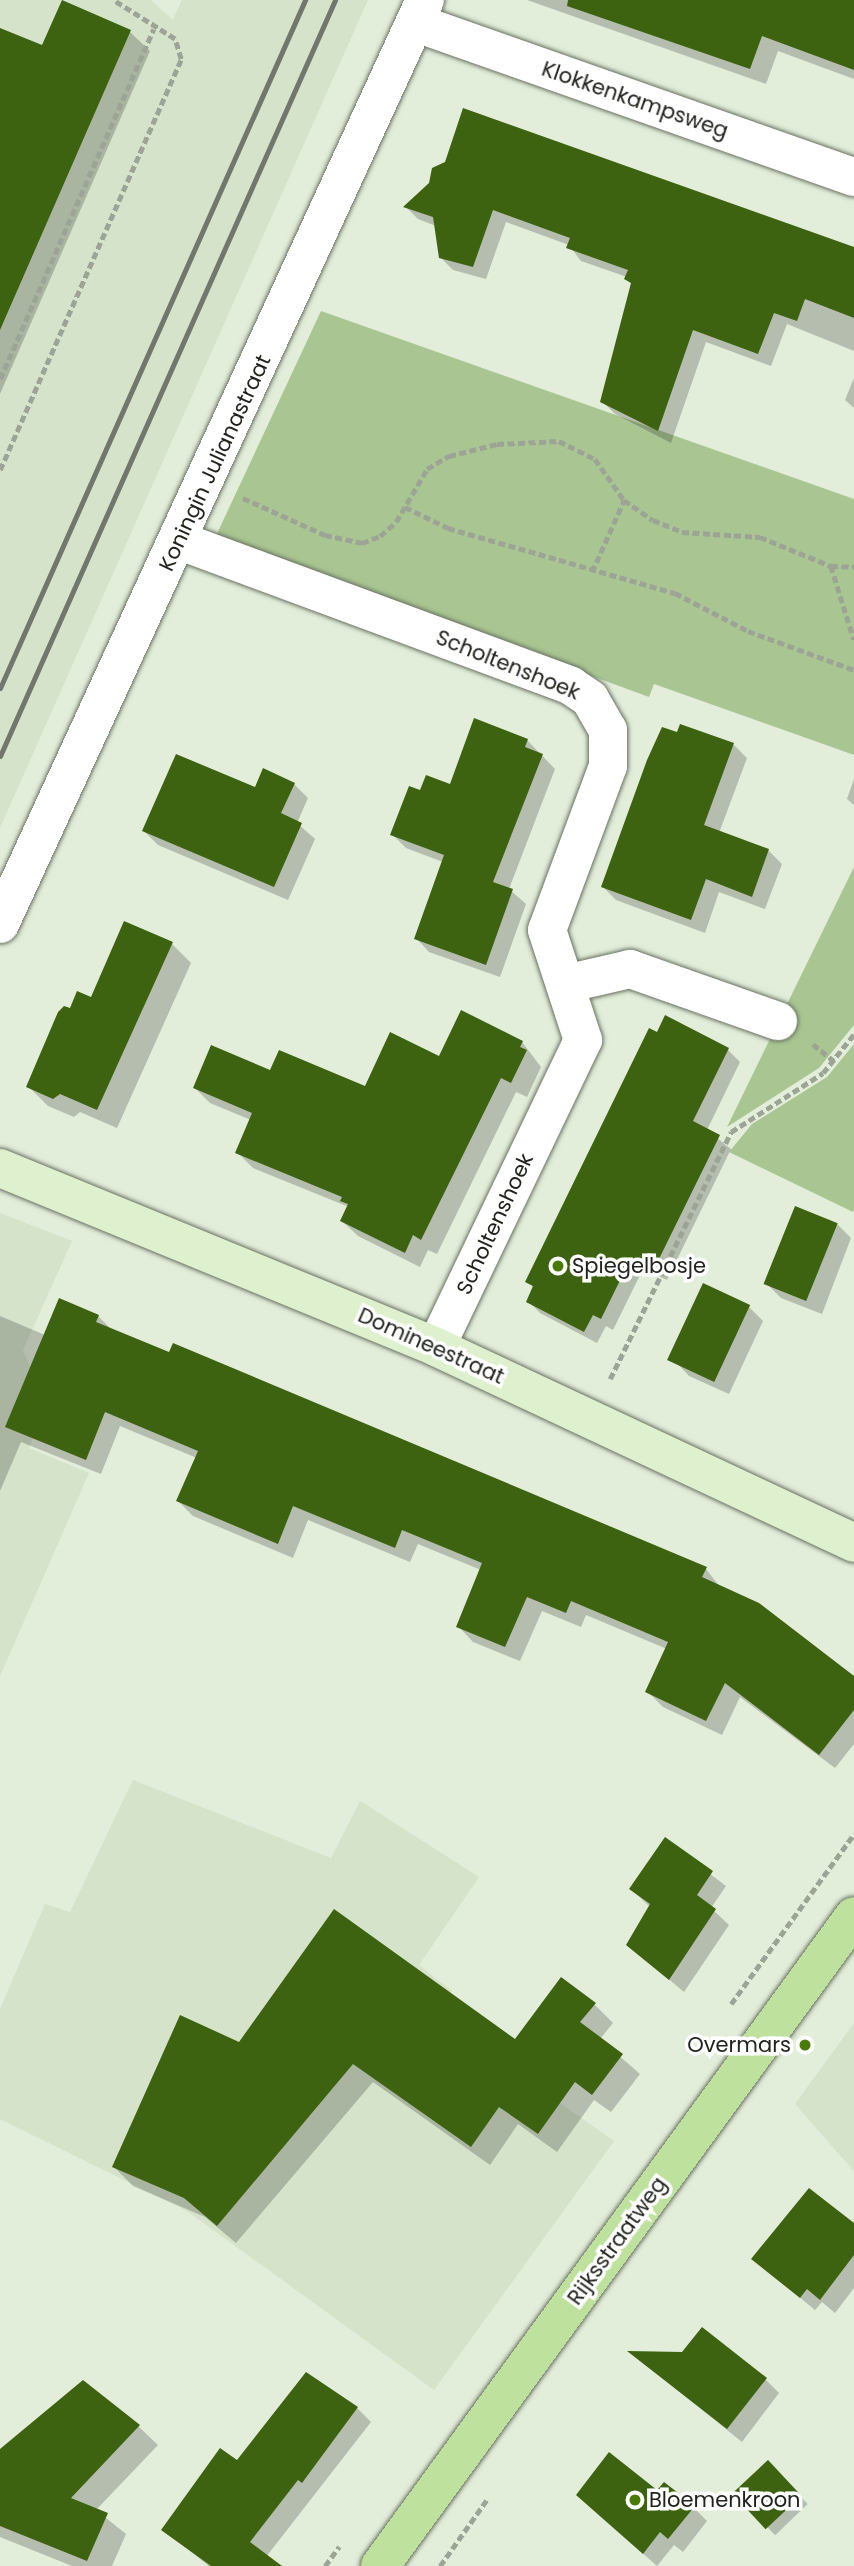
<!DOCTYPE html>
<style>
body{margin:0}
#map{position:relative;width:854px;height:2566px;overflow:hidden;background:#e2edda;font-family:Poppins,sans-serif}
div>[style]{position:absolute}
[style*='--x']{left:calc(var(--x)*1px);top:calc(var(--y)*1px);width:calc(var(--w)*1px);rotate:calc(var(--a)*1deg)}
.built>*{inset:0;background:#d4e3c9}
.green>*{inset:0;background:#a9c692}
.shadow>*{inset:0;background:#0003;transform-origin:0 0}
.building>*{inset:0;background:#3d6210;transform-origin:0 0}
.path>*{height:4.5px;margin-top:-2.25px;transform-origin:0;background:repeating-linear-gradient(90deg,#9ca495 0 7px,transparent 0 10.5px)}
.roads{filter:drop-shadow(0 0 2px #697261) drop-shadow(0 0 2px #697261)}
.minor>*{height:38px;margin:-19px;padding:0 19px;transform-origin:19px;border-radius:19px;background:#fff}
.secondary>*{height:38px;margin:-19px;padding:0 19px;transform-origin:19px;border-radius:19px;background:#dff0ce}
.primary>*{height:38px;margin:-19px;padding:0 19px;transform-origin:19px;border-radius:19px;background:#bee19d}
.rail>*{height:5px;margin:-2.5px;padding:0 2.5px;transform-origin:2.5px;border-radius:2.5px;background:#71776c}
.dots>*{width:19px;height:19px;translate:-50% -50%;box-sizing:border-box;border:4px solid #fff;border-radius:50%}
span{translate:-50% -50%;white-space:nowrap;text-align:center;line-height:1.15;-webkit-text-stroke:7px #fff;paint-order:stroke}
.street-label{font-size:21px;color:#20241d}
.poi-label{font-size:21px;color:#20241d}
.left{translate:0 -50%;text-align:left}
.right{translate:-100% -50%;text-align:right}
</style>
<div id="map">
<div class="built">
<div style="clip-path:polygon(0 0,151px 0,173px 20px,182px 0,368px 0,0 828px)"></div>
<div style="clip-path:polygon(0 1213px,72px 1241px,23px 1350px,46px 1406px,29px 1448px,89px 1473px,0 1676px)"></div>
<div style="clip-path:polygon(133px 1780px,331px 1858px,360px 1801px,479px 1877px,419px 1965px,452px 1991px,435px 2015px,614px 2141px,434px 2390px,187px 2211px,0 2119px,0 2009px,45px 1904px,70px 1912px)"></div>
<div style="clip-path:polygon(854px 2023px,854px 2171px,795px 2104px)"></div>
</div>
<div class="green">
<div style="clip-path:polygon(321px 311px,854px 499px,854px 755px,654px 684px,649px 697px,215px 538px)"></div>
<div style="clip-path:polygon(854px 867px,854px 1025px,819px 1068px,727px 1127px)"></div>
<div style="clip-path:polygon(854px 1044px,854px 1209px,853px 1212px,729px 1152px,752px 1124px,827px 1077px)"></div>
</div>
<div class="shadow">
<div style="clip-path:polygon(527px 0,854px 0,854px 79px,778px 51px,766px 84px)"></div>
<div style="clip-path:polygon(63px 2px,130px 32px,150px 51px,0 394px,0 29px,43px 47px)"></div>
<div style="clip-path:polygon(430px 183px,854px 247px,854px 351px,787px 324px,771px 366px,706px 342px,671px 443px,615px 414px,602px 401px,633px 285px,627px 277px,581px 261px,569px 245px,506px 222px,486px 279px,453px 270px,440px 257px,436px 226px,418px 219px,406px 207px)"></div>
<div style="clip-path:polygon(854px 378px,854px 408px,845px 400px)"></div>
<div style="clip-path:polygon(681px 726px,734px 745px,747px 758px,719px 833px,768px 850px,782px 864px,765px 909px,719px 892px,705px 933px,616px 900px,603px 887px)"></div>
<div style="clip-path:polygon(527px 740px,555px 769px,509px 889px,526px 904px,500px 977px,429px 952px,416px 938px,443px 862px,406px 848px,392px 834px,421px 793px,451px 786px)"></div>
<div style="clip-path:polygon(854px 779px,854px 805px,847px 799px)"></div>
<div style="clip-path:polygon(294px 784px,308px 798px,297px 823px,315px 839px,288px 900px,158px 845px,144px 831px,256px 789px)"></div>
<div style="clip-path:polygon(172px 944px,191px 963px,117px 1128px,80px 1112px,74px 1117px,48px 1106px,28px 1086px,92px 999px)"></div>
<div style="clip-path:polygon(522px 1042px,541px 1067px,527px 1097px,516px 1092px,437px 1254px,428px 1250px,420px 1267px,358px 1236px,342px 1221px,349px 1207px,253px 1168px,237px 1152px,251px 1120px,210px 1103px,195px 1088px,271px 1073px,366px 1088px,440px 1058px)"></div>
<div style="clip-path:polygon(728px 1050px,740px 1062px,707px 1130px,731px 1149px,667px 1280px,643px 1269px,613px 1330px,606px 1326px,597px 1343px,540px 1313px,528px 1301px,534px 1288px,527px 1281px)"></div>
<div style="clip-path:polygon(837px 1224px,851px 1238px,822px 1314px,781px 1298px,767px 1284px)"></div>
<div style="clip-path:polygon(704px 1286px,749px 1307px,763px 1321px,729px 1394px,689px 1376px,675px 1361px)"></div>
<div style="clip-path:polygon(0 1316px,45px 1335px,98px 1316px,112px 1330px,706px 1569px,720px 1587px,854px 1679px,854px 1744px,835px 1768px,740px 1697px,722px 1735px,663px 1707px,647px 1691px,667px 1649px,586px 1615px,581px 1627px,542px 1611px,520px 1661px,473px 1642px,458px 1626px,481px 1570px,418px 1544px,410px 1562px,308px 1520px,293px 1558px,193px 1516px,178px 1501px,197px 1458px,120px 1426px,101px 1474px,21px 1442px,0 1491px)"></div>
<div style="clip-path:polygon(665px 1840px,726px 1886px,711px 1908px,729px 1925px,684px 1992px,628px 1945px,650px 1907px,631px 1889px)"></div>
<div style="clip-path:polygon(594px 2004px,613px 2023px,600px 2039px,640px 2074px,611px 2112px,594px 2100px,557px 2152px,518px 2124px,490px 2165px,373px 2082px,236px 2243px,205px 2217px,133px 2186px,114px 2167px,240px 2044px,516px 2041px)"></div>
<div style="clip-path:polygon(854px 2225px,854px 2288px,835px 2313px,822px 2302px,815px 2310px,753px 2259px)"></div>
<div style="clip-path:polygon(631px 2353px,765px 2379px,779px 2393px,742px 2442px)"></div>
<div style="clip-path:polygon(357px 2408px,371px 2422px,259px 2566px,209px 2566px,164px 2530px,237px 2462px)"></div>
<div style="clip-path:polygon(138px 2426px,158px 2445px,96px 2510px,126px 2534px,112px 2566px,72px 2566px,0 2537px,0 2452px)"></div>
<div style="left:768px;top:2463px;width:57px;height:45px;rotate:46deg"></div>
<div style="clip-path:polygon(658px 2492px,693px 2507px,707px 2521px,683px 2552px,674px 2545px,657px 2566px,593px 2509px)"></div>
</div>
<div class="building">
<div style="clip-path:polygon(62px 0,131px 30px,0 330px,0 28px,42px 45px)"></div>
<div style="clip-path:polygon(568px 0,854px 0,854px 70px,762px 36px,750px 69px,567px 6px)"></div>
<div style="clip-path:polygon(463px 108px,854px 247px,854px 318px,805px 299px,797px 321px,774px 313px,758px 354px,693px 330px,658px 431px,600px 402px,631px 283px,624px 279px,628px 270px,566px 248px,570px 238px,493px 210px,473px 267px,439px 258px,433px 217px,403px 207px,429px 183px,432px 168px,445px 162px)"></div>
<div style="clip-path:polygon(474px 718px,528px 739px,525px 747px,543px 754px,493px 882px,513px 889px,486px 965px,414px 939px,444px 855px,390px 835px,409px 786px,420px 790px,426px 775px,450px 784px)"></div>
<div style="clip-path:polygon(680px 724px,734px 743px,704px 825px,769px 849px,752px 897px,706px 879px,691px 920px,601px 887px,647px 760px,662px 727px,677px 732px)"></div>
<div style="clip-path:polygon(176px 754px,255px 787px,263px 768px,295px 783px,281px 813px,302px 823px,274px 887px,142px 831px)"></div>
<div style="clip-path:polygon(124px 921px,173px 942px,97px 1110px,60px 1094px,53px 1099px,26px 1087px,58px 1012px,64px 1006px,70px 1008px,77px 991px,91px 997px)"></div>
<div style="clip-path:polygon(461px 1010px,523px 1041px,520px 1047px,527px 1050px,511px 1083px,501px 1078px,421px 1240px,413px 1235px,405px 1253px,340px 1221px,348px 1204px,340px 1201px,342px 1197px,235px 1153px,252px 1113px,193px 1088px,211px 1045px,270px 1070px,279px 1050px,365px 1086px,390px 1032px,439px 1056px)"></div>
<div style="clip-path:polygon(665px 1015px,729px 1048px,693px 1121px,720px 1135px,654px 1269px,631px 1258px,601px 1319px,593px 1315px,584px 1332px,526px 1302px,533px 1286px,525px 1282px,649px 1028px,657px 1032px)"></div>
<div style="left:795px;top:1206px;width:46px;height:84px;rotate:22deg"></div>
<div style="left:703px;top:1283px;width:52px;height:85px;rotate:25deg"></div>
<div style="clip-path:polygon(59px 1298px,99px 1315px,96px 1322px,169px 1352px,173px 1343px,707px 1567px,702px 1577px,759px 1603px,854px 1676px,854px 1710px,819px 1755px,725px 1683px,706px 1721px,645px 1692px,668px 1642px,571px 1601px,566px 1613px,527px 1597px,505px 1647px,456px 1627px,482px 1563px,402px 1530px,395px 1548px,293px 1506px,278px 1544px,176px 1501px,198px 1451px,105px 1412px,86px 1460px,5px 1427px)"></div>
<div style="clip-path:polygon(665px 1837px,713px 1871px,697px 1895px,716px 1909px,669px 1980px,626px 1945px,650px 1904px,629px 1889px)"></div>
<div style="clip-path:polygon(334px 1909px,515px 2039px,561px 1977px,596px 2003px,580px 2022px,623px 2054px,592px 2095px,575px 2082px,538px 2134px,499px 2107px,471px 2147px,353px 2064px,217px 2226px,184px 2198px,112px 2167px,180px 2015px,239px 2042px)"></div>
<div style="clip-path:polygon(809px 2188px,854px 2223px,854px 2255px,820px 2300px,807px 2289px,800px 2298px,751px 2259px)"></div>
<div style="clip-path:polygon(702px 2327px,767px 2378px,727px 2429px,627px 2351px,682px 2352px)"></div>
<div style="clip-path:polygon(306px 2372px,358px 2407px,302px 2483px,298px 2480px,250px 2542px,282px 2566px,211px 2566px,161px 2530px,220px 2448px,237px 2460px)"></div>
<div style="clip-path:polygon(83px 2380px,140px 2425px,71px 2498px,108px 2513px,87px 2561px,0 2526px,0 2449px)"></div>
<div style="clip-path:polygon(609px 2452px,657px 2490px,664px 2482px,695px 2506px,668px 2539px,660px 2532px,643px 2554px,576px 2495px)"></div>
<div style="left:768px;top:2460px;width:49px;height:49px;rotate:47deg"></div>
</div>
<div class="path">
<div style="--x:0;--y:379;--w:382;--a:-66.3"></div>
<div style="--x:0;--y:470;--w:449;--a:-66.2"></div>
<div style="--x:181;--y:59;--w:21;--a:-107"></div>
<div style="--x:175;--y:39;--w:73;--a:-147.8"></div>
<div style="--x:243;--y:498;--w:90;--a:24.3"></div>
<div style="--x:325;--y:535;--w:38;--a:12"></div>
<div style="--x:362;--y:543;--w:19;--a:-21"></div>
<div style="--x:380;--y:536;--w:21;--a:-41"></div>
<div style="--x:396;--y:522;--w:61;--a:-59.7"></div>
<div style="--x:427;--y:469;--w:26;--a:-31"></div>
<div style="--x:449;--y:456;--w:49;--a:-14"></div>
<div style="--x:497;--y:444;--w:62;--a:-2.8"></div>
<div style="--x:559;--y:441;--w:40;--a:26.6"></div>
<div style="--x:595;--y:459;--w:50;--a:54.7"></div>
<div style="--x:624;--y:500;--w:35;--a:35"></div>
<div style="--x:653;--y:520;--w:31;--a:22"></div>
<div style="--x:682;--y:532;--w:78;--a:3.7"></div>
<div style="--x:760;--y:537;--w:77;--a:22.2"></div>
<div style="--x:831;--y:566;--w:23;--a:2"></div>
<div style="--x:405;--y:507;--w:48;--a:26"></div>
<div style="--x:448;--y:528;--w:236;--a:16"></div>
<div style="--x:675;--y:593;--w:82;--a:27.5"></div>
<div style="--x:748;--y:631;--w:113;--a:20.2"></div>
<div style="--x:831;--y:566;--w:77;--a:72.7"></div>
<div style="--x:592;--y:572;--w:79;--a:-66"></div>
<div style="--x:813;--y:1044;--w:27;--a:39"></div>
<div style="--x:610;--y:1379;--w:275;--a:-63.9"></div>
<div style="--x:731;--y:1132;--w:109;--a:-32.7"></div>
<div style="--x:823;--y:1073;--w:50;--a:-51.5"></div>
<div style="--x:731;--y:2004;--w:210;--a:-54.1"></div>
<div style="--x:325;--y:2566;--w:24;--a:-54"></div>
<div style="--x:440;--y:2566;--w:83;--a:-54.8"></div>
</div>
<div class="roads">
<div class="minor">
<div style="--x:416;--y:23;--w:464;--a:19.4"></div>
<div style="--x:180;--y:541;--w:417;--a:20.3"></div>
<div style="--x:571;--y:686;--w:23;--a:34"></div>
<div style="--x:590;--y:699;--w:36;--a:60"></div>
<div style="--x:608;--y:730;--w:36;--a:90"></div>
<div style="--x:608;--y:766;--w:175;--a:110.4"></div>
<div style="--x:547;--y:930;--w:116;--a:71.9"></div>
<div style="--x:583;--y:1040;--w:340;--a:115.6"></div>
<div style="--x:0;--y:924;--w:1017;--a:-65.3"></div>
<div style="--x:565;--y:984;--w:67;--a:-13"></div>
<div style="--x:630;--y:969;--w:157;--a:19.4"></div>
</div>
<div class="secondary">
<div style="--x:0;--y:1168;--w:471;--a:22.3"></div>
<div style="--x:436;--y:1347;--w:462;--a:25.1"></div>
</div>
<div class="primary">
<div style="--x:380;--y:2566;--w:804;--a:-53.9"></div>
</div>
</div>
<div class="rail">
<div style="--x:0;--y:688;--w:753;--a:-66.09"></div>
<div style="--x:0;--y:756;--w:827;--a:-66.1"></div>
</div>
<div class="dots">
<div style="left:558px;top:1266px;background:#497a01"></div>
<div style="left:805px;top:2045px;background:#497a01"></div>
<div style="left:635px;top:2500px;background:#497a01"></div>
</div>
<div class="street-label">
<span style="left:635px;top:100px;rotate:19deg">Klokkenkampsweg</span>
<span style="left:215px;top:463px;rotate:-65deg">Koningin Julianastraat</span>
<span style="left:508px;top:665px;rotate:22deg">Scholtenshoek</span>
<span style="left:495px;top:1224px;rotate:-65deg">Scholtenshoek</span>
<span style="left:431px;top:1346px;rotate:24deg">Domineestraat</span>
<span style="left:617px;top:2241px;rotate:-54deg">Rijksstraatweg</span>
</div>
<div class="poi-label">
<span class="left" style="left:572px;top:1266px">Spiegelbosje</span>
<span class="right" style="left:791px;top:2045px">Overmars</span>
<span class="left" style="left:649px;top:2500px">Bloemenkroon</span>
</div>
</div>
